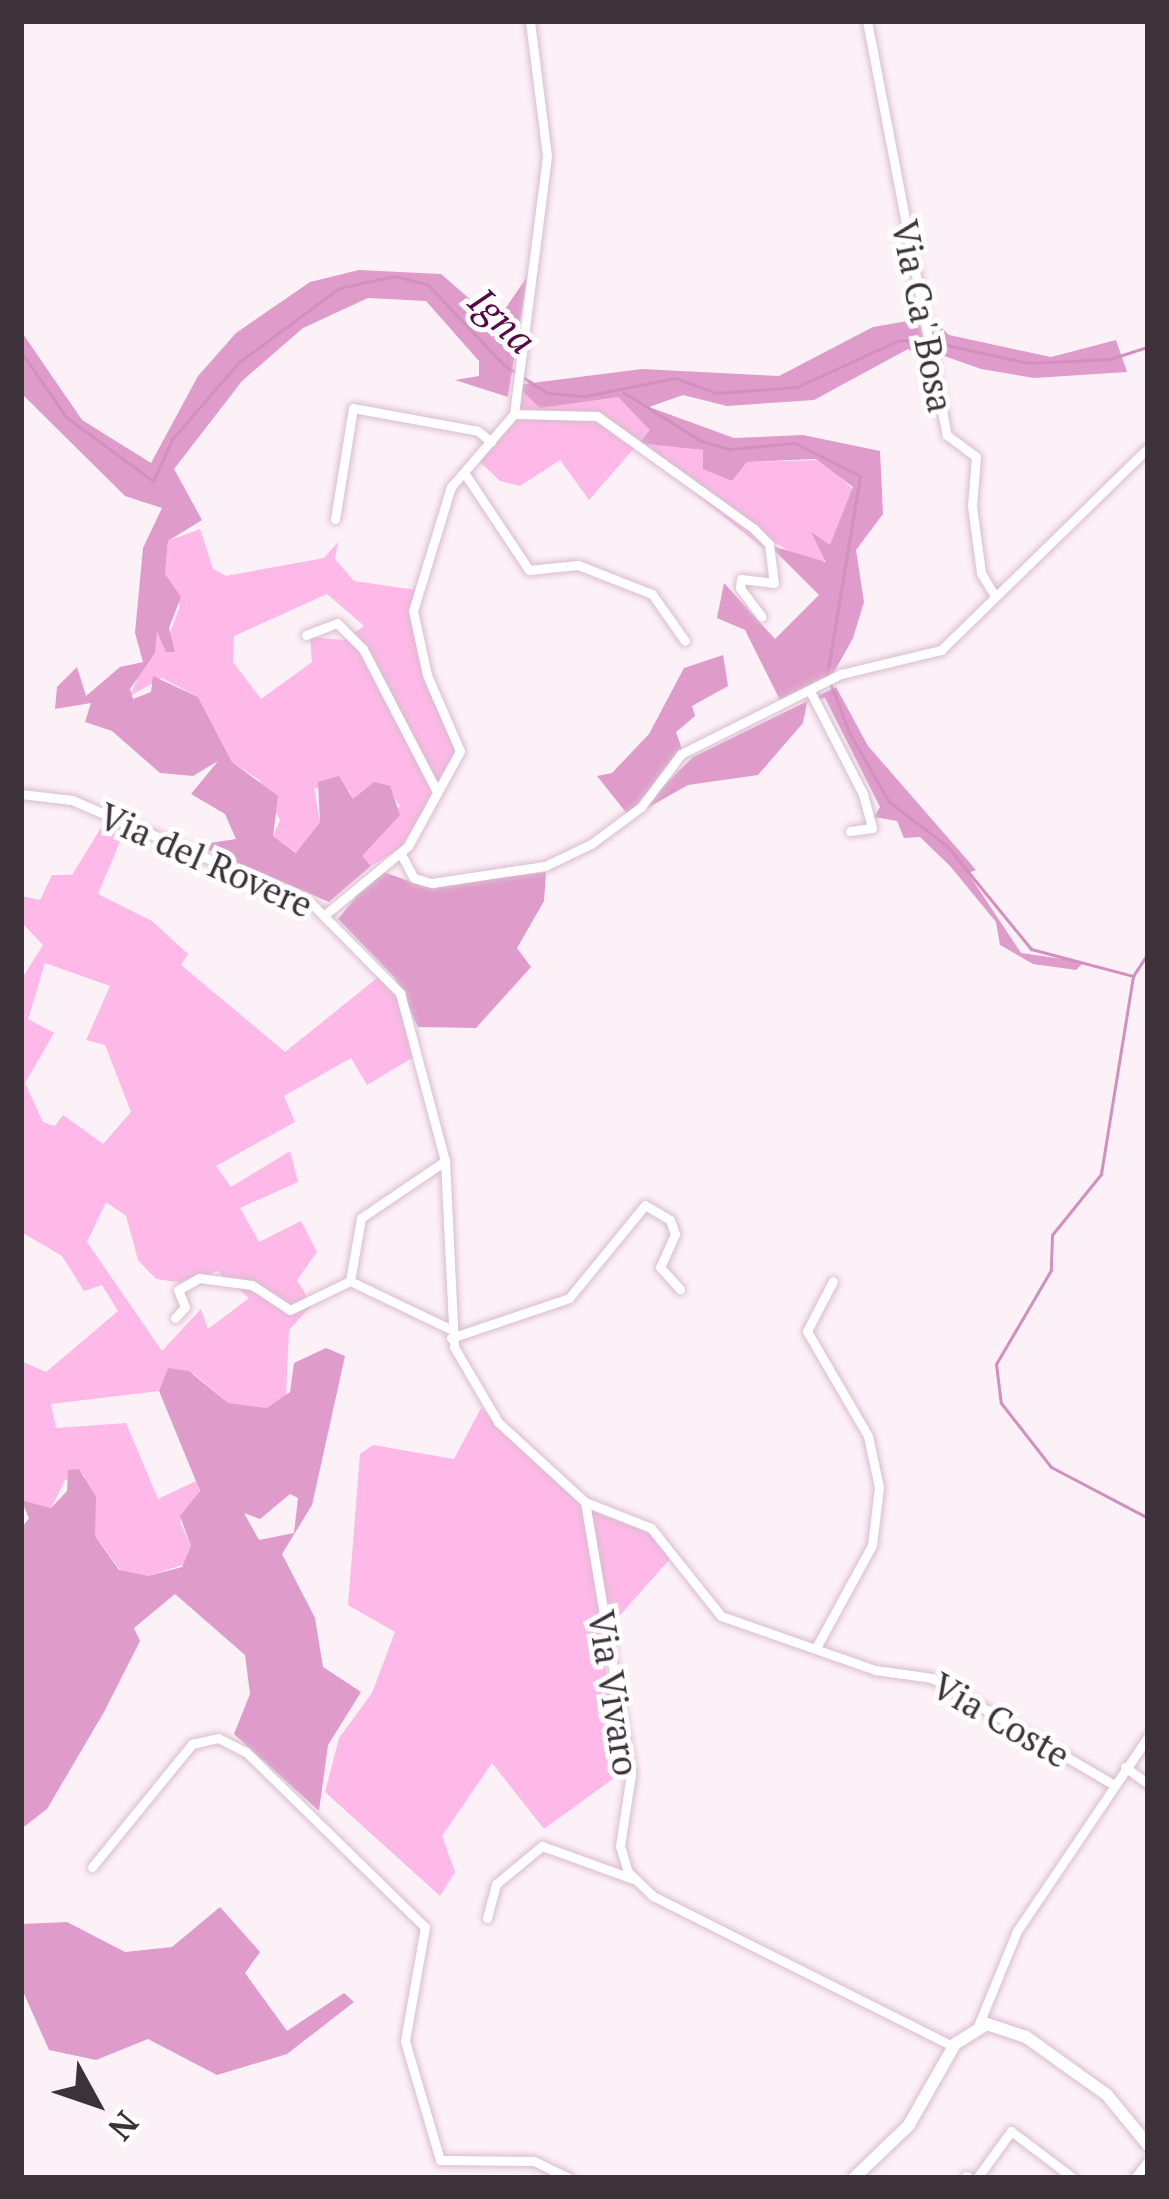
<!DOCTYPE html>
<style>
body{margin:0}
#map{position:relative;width:1169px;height:2199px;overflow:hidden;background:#fdf1f8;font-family:"PT Serif",serif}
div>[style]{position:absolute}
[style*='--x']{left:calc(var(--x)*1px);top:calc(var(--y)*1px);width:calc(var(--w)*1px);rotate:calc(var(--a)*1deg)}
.green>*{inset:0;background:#feb9e8}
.forest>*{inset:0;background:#df9bc9}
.stream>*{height:3px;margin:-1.5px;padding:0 1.5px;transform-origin:1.5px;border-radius:1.5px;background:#d38fbe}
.roads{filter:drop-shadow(0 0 3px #d9bdcf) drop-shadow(0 0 3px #d9bdcf)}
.minor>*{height:9px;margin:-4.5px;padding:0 4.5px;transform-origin:4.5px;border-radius:4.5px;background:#fff}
.major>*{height:12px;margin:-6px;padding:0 6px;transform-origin:6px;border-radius:6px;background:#fff}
span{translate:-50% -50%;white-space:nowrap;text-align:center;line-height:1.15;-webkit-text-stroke:10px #fff;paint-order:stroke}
.street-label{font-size:36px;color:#3d3239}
.water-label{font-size:39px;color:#590648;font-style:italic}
.frame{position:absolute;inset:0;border:24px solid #3d3239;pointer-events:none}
.north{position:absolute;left:36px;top:2043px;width:120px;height:120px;-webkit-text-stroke:9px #fff;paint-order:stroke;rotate:130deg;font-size:33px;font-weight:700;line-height:48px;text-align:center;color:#3d3239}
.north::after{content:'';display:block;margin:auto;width:42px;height:54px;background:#3d3239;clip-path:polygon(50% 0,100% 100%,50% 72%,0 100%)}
</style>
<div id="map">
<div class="green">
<div style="clip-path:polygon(516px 386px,544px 404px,618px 397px,651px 430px,640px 441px,703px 450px,732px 481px,747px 462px,822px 460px,856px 492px,830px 546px,819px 540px,830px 559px,811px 565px,774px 542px,774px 557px,636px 446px,589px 500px,560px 460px,520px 486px,500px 481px,480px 462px,504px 432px)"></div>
<div style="clip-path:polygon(evenodd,200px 529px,213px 569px,226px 576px,324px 558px,338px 542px,335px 559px,354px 581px,416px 590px,410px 610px,426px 679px,457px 735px,455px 756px,401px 848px,371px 866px,361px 856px,400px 806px,393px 797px,353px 800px,349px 790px,314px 788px,320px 822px,297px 853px,273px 836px,280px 820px,259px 780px,232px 762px,198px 697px,162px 678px,130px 696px,157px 631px,167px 641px,180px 606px,165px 574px,168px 541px,200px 529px,327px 594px,364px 626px,344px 640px,310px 637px,312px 662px,261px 699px,233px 662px,234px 636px,327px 594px)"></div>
<div style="clip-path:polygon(evenodd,107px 818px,127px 825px,98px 894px,152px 921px,188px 954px,181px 965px,285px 1052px,382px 974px,402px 1002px,417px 1055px,367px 1085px,351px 1058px,284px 1096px,295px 1122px,216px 1166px,231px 1187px,290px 1151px,298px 1182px,240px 1208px,259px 1242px,301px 1221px,317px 1252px,297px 1280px,312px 1305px,289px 1330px,286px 1398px,267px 1408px,228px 1403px,194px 1374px,168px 1369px,159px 1391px,51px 1404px,56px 1428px,126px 1423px,158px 1499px,196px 1481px,201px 1496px,180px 1522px,191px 1546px,185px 1564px,148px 1576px,125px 1576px,95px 1536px,84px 1474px,65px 1480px,51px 1508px,21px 1500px,21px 1361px,46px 1372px,118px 1311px,102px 1285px,84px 1291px,62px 1256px,21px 1232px,21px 980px,43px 945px,21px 922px,21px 896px,40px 900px,52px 875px,72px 875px,107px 818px,45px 963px,110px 986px,86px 1040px,105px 1045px,131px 1112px,103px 1144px,63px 1115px,55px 1126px,43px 1122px,25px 1083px,54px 1033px,28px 1019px,45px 963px,107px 818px,106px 1202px,126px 1216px,138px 1260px,156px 1279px,191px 1284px,217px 1271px,249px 1298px,208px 1329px,201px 1309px,162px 1351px,87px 1242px,106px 1202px)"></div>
<div style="clip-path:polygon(481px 1408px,583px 1506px,651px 1528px,676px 1552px,600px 1638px,625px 1770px,544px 1829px,492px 1763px,442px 1836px,455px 1872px,440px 1896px,325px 1792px,339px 1738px,372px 1693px,395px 1632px,348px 1605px,360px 1454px,373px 1445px,454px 1459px)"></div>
</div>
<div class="forest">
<div style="clip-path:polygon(359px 270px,441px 274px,496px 322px,527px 277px,508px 397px,455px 380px,479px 376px,479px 361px,426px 301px,368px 298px,303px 328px,242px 381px,174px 469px,202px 520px,168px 541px,165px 574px,181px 597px,169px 628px,175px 652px,166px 652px,157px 631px,155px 653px,130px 689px,133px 699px,151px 692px,153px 676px,198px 697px,232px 762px,278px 796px,273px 836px,296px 853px,320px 822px,318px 782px,339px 776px,353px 799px,374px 782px,390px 786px,400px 815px,362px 856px,371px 866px,329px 902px,196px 845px,236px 839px,225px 814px,191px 794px,218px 761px,193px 776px,160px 773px,112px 731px,85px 722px,91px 703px,55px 709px,57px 687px,77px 667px,86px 696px,120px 667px,143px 662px,135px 633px,143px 548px,162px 508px,125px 496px,21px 393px,21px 331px,82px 420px,151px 463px,198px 376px,236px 333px,310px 282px)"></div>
<div style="clip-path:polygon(919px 319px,928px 362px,908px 349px,814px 400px,727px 406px,683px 395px,649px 407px,734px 438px,803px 435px,880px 451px,883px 514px,856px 550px,864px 602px,853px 638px,829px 681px,784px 708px,745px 630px,717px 618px,724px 583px,775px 639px,819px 595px,769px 545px,826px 562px,811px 532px,830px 545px,853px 487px,816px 459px,747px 462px,732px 481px,703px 469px,703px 450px,639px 443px,650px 430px,618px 397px,540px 408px,516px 385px,642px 369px,779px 376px,873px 327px)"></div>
<div style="clip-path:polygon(937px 324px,949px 335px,1051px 357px,1116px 340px,1127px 372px,1034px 378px,981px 369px,933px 352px,928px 328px)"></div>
<div style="clip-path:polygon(723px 655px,728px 686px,692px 706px,695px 716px,676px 732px,685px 758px,628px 815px,597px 776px,612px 773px,649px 734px,684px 668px)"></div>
<div style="clip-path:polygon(836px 687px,868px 746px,976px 870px,968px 873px,1021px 953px,1084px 962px,1076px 970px,1033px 964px,1000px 945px,996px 922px,950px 866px,920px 837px,904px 838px,897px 821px,874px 817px,880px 807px,825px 698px,807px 702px,803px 723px,758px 775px,688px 785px,633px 816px,693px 757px)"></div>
<div style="clip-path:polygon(378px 870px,425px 887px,546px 872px,544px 901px,517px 948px,531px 967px,476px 1028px,418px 1027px,395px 978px,338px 919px)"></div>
<div style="clip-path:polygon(evenodd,326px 1348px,345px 1356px,312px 1505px,282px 1554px,315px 1618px,323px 1667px,361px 1692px,328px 1745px,319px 1811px,234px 1734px,250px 1694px,245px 1655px,175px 1594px,134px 1628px,140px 1641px,104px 1712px,47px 1809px,21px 1829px,21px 1529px,29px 1518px,21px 1500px,51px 1508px,67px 1491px,68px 1470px,79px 1469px,96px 1497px,95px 1536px,119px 1570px,148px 1576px,182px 1567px,191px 1546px,180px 1516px,200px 1491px,159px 1391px,168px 1368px,189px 1371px,228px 1403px,267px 1408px,290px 1392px,294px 1363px,326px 1348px,290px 1494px,298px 1498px,294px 1533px,259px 1540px,244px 1513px,260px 1519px,290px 1494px)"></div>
<div style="clip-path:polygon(220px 1907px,260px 1952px,245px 1973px,287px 2031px,344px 1993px,354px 2002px,287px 2054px,217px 2075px,148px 2039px,96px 2060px,49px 2050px,21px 1987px,21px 1924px,67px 1922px,125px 1952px,172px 1947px)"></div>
</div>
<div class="stream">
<div style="--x:932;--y:342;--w:98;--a:12.3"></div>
<div style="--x:1028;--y:363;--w:82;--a:-2.8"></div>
<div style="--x:1110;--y:359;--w:40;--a:-18"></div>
<div style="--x:21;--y:352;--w:79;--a:55.3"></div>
<div style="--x:66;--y:417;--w:108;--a:36.3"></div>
<div style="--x:153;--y:481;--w:47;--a:-65.1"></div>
<div style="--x:173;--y:438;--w:101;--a:-49"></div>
<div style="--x:239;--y:362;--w:124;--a:-36.5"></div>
<div style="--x:339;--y:288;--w:57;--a:-12.1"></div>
<div style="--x:395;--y:276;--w:34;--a:15"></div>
<div style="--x:428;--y:285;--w:110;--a:46.5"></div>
<div style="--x:504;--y:365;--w:51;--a:33.1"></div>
<div style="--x:547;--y:393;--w:38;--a:5"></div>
<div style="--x:585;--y:396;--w:92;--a:-11.3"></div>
<div style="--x:675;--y:378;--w:44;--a:20.1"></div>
<div style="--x:716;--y:393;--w:81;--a:-4.2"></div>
<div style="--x:797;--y:387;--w:112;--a:-24.7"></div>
<div style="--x:899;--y:340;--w:24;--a:5"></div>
<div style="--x:623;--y:392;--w:92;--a:32.1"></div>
<div style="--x:701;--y:441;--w:29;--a:16"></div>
<div style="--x:729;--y:449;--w:66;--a:-5.2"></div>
<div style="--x:795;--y:443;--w:73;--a:26.9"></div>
<div style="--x:860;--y:476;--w:202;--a:99.4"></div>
<div style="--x:827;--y:675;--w:61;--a:68.9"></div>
<div style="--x:849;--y:732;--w:81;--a:60.3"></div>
<div style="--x:889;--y:802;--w:73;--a:37.2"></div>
<div style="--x:947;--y:846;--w:133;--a:50.8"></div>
<div style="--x:1031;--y:949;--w:106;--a:14.8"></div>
<div style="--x:1148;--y:953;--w:27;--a:123"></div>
<div style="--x:1133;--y:976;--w:201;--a:99.2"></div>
<div style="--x:1101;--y:1174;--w:78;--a:128.8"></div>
<div style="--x:1052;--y:1235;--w:35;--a:92"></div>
<div style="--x:1051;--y:1270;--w:109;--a:120.3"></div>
<div style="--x:996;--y:1364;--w:39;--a:83"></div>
<div style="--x:1001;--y:1403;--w:81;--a:52"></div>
<div style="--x:1051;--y:1467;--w:110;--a:27.7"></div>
</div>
<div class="roads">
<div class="minor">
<div style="--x:867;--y:21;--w:422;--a:79.1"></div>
<div style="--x:947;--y:435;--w:36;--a:37"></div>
<div style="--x:976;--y:457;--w:49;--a:94.7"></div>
<div style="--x:972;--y:506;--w:68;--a:82.3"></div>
<div style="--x:981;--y:573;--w:26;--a:59"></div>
<div style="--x:514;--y:414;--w:83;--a:1.4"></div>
<div style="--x:597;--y:416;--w:193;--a:35.7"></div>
<div style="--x:754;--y:529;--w:21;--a:45"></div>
<div style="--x:769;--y:544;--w:39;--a:83"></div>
<div style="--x:774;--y:583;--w:33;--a:-173"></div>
<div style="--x:741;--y:579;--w:9;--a:96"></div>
<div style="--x:740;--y:588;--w:36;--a:53"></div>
<div style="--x:465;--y:474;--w:115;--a:56.3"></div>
<div style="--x:529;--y:570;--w:49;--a:-5.8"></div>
<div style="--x:578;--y:565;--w:79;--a:21.4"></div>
<div style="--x:652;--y:594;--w:57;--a:54.9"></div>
<div style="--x:335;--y:519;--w:112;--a:-80.8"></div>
<div style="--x:353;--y:408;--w:127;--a:10.4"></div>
<div style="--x:478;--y:431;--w:17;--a:40"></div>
<div style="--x:306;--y:635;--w:33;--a:-21"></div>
<div style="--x:337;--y:623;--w:37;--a:45"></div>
<div style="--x:363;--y:649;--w:161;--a:62.6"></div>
<div style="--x:811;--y:693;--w:114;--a:62.8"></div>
<div style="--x:863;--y:794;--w:35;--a:75"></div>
<div style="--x:872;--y:828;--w:22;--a:172"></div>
<div style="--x:21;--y:794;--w:51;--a:6.7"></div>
<div style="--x:72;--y:800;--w:260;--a:23.3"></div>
<div style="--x:311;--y:903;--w:127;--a:45.3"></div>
<div style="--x:400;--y:993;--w:174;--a:75"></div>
<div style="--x:445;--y:1161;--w:186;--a:87.2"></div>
<div style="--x:454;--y:1347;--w:87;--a:59.6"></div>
<div style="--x:498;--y:1422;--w:118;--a:42.6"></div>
<div style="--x:585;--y:1502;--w:276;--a:80.4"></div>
<div style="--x:631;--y:1774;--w:73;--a:98.7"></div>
<div style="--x:620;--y:1846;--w:27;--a:73"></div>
<div style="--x:628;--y:1872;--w:35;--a:44"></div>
<div style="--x:653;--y:1896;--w:335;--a:26.6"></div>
<div style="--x:401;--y:854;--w:27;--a:62"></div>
<div style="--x:414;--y:878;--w:19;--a:16"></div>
<div style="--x:432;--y:883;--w:114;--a:-8.6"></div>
<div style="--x:545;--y:866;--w:51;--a:-25.6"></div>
<div style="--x:591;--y:844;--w:62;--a:-36.5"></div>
<div style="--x:641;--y:807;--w:66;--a:-53"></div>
<div style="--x:681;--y:754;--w:179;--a:-26.6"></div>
<div style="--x:841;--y:674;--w:103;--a:-13.5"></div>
<div style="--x:941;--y:650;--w:289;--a:-44.3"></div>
<div style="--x:327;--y:913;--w:105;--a:-39.6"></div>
<div style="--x:408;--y:846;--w:108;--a:-61.3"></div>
<div style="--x:460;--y:751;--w:83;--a:-113.5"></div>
<div style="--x:427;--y:675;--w:66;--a:-102.3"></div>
<div style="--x:413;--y:611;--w:130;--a:-73"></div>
<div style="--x:451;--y:487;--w:96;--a:-49.2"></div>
<div style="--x:514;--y:414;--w:260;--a:-82.7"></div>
<div style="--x:547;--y:156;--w:136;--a:-97.2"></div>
<div style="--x:350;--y:1281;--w:64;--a:-80.1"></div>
<div style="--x:361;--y:1218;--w:102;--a:-34.2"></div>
<div style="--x:175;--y:1318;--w:15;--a:-48"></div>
<div style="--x:185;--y:1307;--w:18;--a:-112"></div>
<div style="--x:178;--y:1290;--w:24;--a:-30"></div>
<div style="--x:199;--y:1278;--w:53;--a:7.5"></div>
<div style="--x:252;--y:1285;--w:45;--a:33.3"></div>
<div style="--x:290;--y:1310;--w:67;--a:-25.8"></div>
<div style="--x:350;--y:1281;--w:111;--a:25.6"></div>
<div style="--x:451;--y:1338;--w:125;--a:-18.7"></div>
<div style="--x:569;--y:1298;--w:120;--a:-50.7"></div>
<div style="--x:645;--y:1205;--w:29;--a:31"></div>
<div style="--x:670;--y:1220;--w:15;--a:70"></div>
<div style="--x:675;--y:1234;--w:36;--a:114"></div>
<div style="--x:660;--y:1267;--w:30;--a:48"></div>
<div style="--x:585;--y:1502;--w:71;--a:21.5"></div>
<div style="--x:651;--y:1528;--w:112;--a:51.5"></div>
<div style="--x:721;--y:1616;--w:163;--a:19.3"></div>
<div style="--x:875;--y:1670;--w:58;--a:8"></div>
<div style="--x:932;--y:1678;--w:210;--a:30.4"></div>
<div style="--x:817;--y:1646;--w:115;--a:-61.4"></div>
<div style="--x:872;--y:1545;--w:58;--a:-83.1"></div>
<div style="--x:879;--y:1487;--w:52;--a:-102.2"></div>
<div style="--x:868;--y:1436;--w:121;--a:-120.2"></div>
<div style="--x:807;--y:1331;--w:56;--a:-62.5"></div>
<div style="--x:1125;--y:1767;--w:29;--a:36"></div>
<div style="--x:92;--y:1867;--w:159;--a:-50.9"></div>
<div style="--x:192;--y:1744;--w:27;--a:-13"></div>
<div style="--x:218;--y:1738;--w:31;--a:27"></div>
<div style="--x:246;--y:1752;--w:250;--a:44.4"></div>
<div style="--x:425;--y:1927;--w:116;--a:100"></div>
<div style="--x:405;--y:2041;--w:124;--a:73.6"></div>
<div style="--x:440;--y:2160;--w:94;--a:0.6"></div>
<div style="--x:534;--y:2161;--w:39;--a:26"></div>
<div style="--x:487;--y:1918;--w:35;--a:-75"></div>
<div style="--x:496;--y:1884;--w:60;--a:-39.6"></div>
<div style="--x:542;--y:1846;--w:97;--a:19.9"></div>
<div style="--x:978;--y:2026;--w:103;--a:-67.7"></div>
<div style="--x:1017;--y:1931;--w:234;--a:-56"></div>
<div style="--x:966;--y:2176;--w:4;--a:27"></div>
<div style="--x:977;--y:2178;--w:58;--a:-54.1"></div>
<div style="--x:1011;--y:2131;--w:78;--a:37.2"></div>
<div style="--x:1135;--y:2178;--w:21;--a:-53"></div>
</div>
<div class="major">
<div style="--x:854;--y:2178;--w:76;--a:-43.9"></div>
<div style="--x:909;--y:2125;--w:93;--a:-60.4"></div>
<div style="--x:955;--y:2044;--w:38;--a:-32"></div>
<div style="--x:987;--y:2024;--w:41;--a:18.4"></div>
<div style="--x:1026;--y:2037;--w:100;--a:35.6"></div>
<div style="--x:1107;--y:2095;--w:65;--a:50.6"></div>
</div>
</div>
<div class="street-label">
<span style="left:923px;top:316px;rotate:79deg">Via Ca' Bosa</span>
<span style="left:206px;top:860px;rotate:24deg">Via del Rovere</span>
<span style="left:614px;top:1693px;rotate:81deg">Via Vivaro</span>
<span style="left:1001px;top:1720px;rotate:30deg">Via Coste</span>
</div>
<div class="water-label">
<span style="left:503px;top:320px;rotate:44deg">Igna</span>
</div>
<div class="frame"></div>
<div class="north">N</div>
</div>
